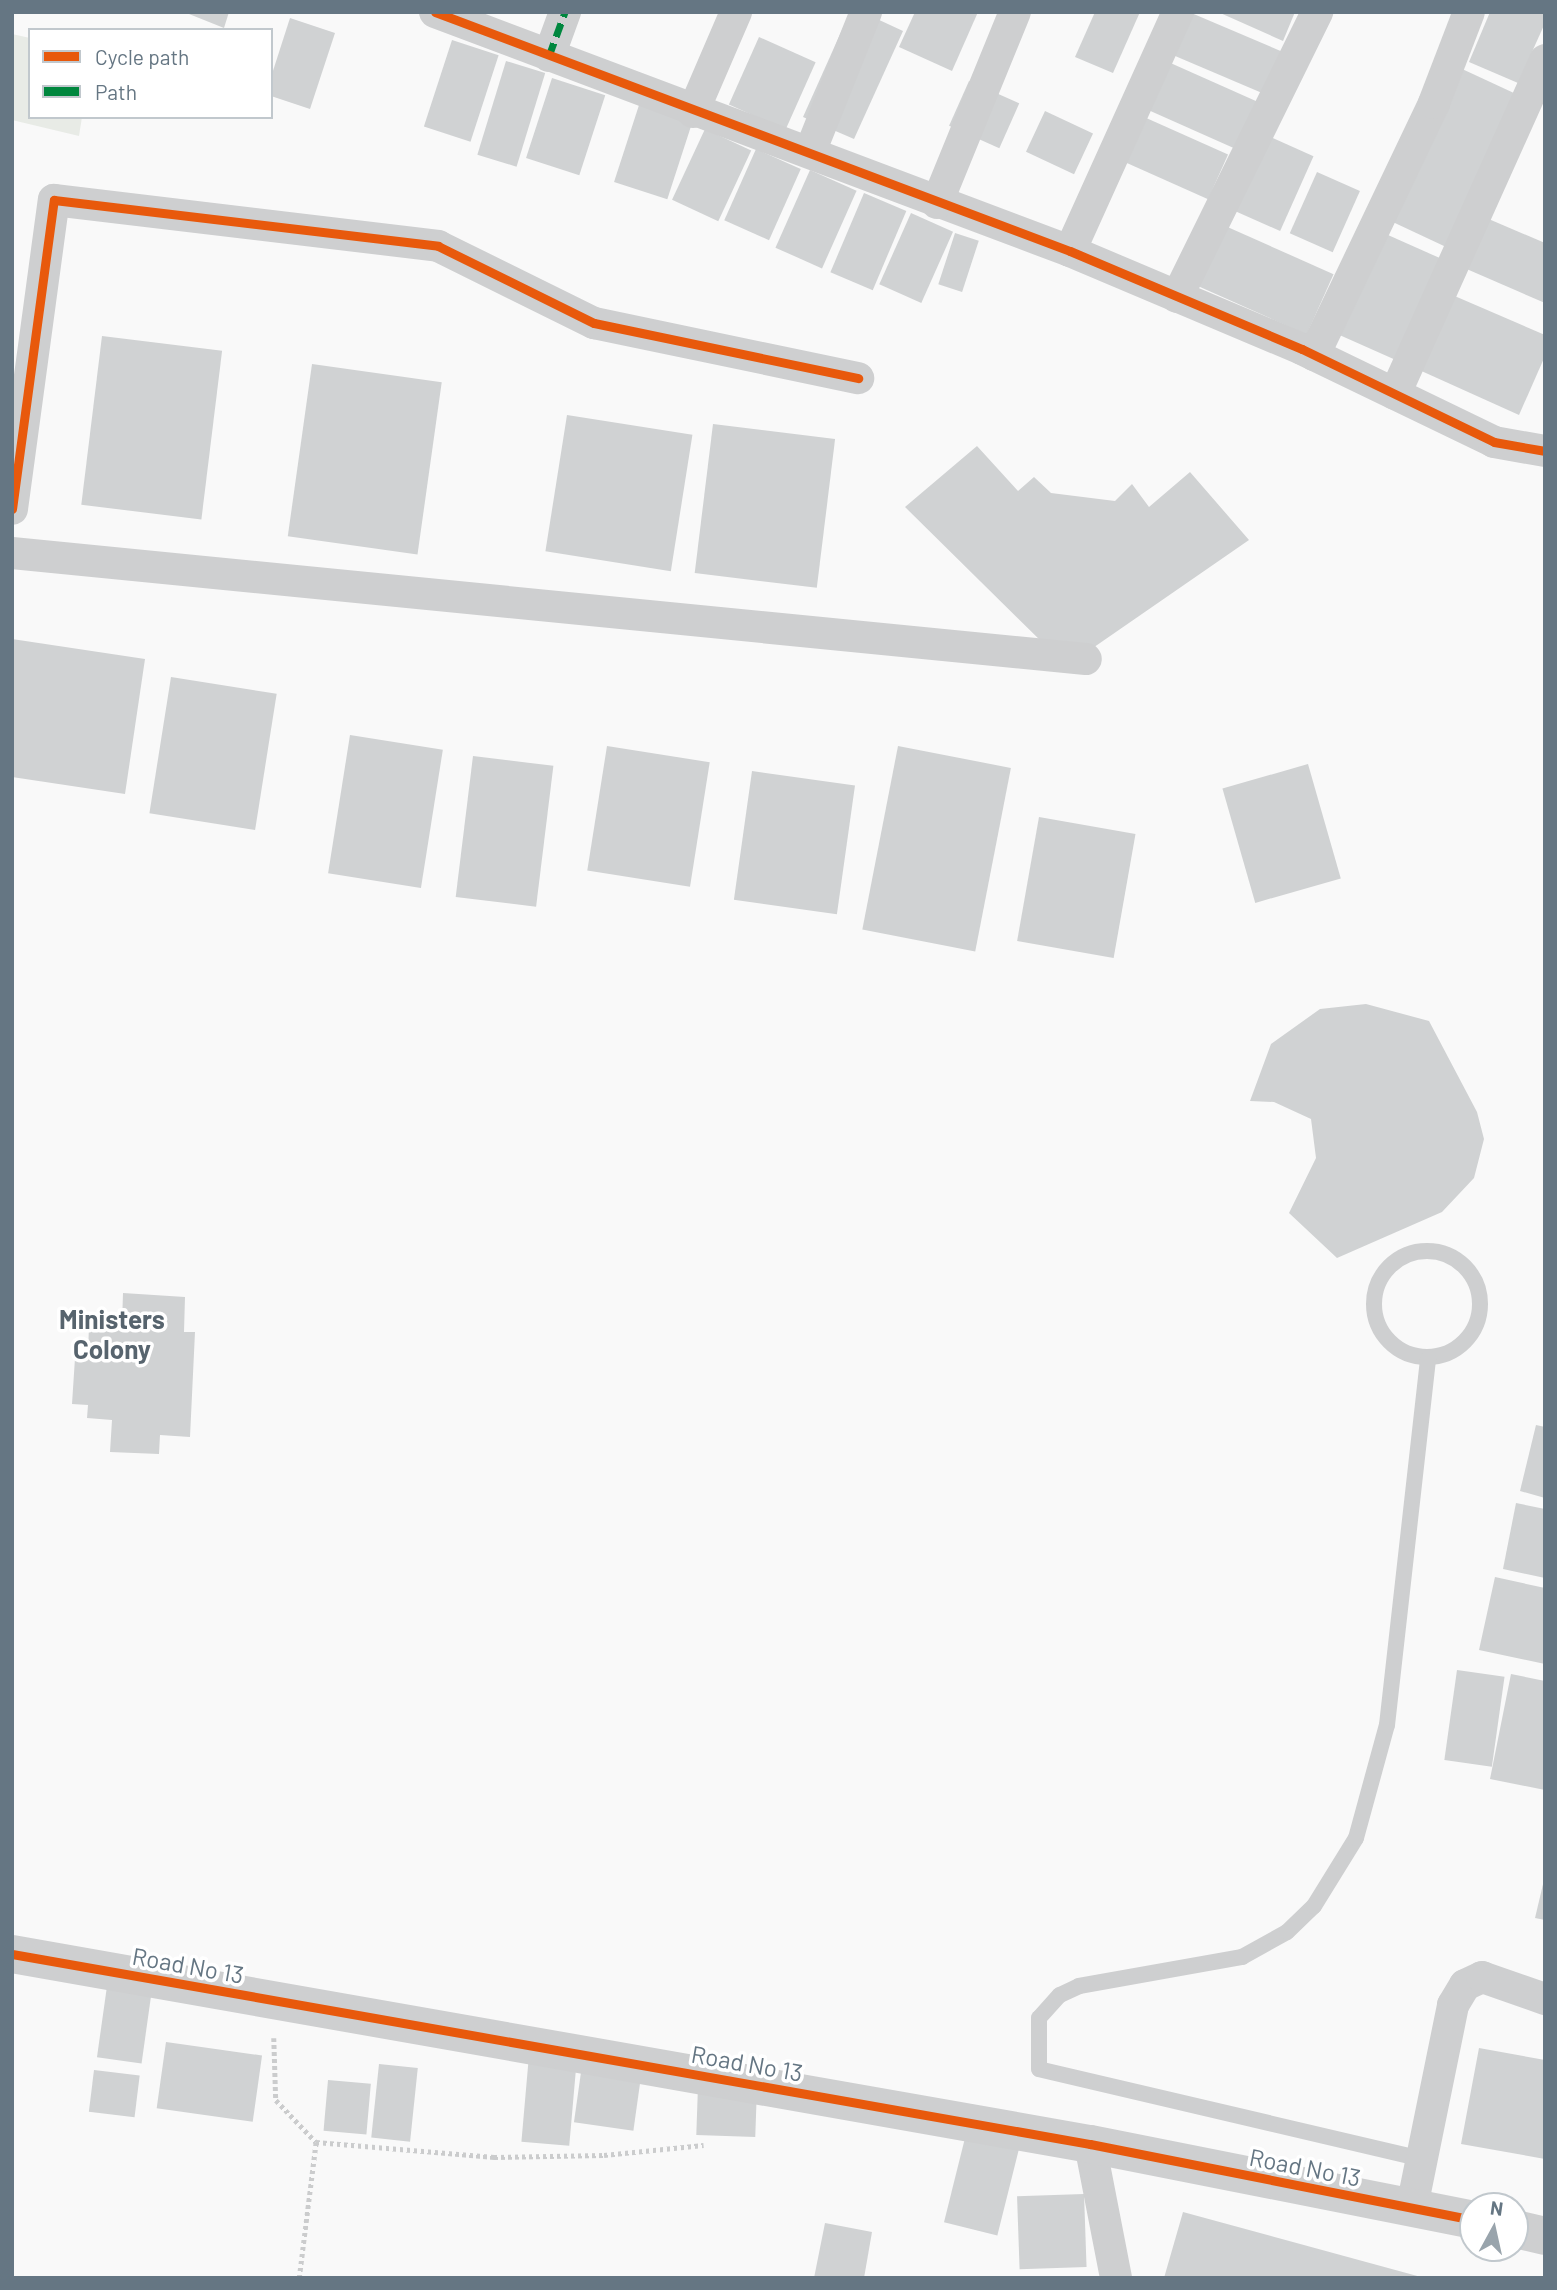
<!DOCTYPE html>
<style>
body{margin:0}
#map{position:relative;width:1557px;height:2290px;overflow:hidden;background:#f9f9f9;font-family:Barlow,sans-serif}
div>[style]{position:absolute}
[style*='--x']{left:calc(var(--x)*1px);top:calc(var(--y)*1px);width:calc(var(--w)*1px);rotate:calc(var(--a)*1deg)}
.green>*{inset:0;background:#e8ebe6}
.building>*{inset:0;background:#d0d2d3;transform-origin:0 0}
.path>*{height:4.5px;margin-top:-2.25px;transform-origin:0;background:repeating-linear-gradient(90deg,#cbcccd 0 3.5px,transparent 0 7px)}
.service>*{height:16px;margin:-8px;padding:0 8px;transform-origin:8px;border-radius:8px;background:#cecfd0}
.service>.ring{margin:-8px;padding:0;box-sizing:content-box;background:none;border:16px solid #cecfd0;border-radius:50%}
.minor>*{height:32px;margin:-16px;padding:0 16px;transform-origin:16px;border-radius:16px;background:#cecfd0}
.tertiary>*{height:38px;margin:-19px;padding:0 19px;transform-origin:19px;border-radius:19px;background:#cecfd0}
.quiet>*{height:7px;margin-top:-3.5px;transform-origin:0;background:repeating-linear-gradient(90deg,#00873e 0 14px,transparent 0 21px)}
.cycleway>*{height:9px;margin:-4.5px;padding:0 4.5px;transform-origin:4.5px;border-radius:4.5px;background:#e8590c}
span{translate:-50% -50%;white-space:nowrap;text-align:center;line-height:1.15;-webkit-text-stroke:7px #fff;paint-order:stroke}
.street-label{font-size:24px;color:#657683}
.neighbourhood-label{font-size:26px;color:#57646e;font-weight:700}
.frame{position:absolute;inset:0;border:14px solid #657683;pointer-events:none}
.legend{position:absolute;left:28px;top:28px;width:245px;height:91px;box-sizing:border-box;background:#fff;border:2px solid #c1c8cd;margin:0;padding:9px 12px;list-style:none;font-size:21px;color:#657683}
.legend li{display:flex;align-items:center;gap:14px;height:35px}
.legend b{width:35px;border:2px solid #c1c8cd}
.north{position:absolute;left:1459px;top:2192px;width:70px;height:70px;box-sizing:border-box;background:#fff;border:2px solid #c1c8cd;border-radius:50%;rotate:8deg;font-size:19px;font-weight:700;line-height:28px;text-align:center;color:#657683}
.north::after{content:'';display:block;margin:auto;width:24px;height:32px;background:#99a4ac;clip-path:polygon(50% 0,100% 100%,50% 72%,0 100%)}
</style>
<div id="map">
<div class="green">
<div style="clip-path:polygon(12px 34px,30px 38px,30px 117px,82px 117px,79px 136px,12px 120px)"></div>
</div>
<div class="building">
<div style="clip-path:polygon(184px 12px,229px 12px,224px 28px)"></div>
<div style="clip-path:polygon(850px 12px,862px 12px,903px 31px,854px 139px,803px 117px)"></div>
<div style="clip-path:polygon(915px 12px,978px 12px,952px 71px,899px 47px)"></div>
<div style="clip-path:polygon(1095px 12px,1140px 12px,1113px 73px,1075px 57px)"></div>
<div style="left:1189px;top:12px;width:104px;height:46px;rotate:23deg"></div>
<div style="clip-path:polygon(1218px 12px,1295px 12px,1283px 41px)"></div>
<div style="clip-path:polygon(1490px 12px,1545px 12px,1545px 23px,1518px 83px,1469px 62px)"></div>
<div style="clip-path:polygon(290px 18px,335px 33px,310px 109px,271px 96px,271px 77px)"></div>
<div style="left:759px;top:37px;width:62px;height:74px;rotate:24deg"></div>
<div style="left:452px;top:40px;width:49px;height:91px;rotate:18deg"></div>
<div style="left:506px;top:61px;width:41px;height:98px;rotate:17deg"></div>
<div style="left:1166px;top:61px;width:99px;height:52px;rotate:24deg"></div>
<div style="left:1460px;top:68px;width:63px;height:168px;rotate:25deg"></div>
<div style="left:552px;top:78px;width:56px;height:84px;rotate:18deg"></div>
<div style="left:969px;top:81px;width:55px;height:49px;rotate:24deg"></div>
<div style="left:640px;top:102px;width:56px;height:84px;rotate:18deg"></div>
<div style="left:1045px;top:111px;width:53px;height:45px;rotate:25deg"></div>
<div style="left:1144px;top:117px;width:92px;height:49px;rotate:24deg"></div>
<div style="left:705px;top:129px;width:51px;height:78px;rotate:25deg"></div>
<div style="left:1266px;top:135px;width:52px;height:82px;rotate:24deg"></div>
<div style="left:756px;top:149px;width:49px;height:78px;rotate:24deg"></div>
<div style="left:810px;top:170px;width:51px;height:85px;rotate:24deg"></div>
<div style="left:1317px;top:172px;width:47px;height:67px;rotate:24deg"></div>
<div style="left:864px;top:193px;width:46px;height:86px;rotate:23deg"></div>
<div style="left:911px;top:213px;width:46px;height:78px;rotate:24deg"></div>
<div style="clip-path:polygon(1484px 217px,1545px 243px,1545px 303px,1462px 267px)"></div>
<div style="left:1223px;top:225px;width:121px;height:66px;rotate:24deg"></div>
<div style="left:1379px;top:231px;width:69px;height:111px;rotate:24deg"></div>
<div style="left:955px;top:233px;width:25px;height:54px;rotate:18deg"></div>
<div style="clip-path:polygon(1450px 294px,1545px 335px,1545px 356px,1519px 415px,1417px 369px)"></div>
<div style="left:102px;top:336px;width:121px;height:170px;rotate:7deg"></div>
<div style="left:312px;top:364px;width:131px;height:174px;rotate:8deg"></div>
<div style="left:567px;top:415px;width:127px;height:138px;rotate:9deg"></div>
<div style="left:713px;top:424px;width:123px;height:150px;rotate:7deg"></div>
<div style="clip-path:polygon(977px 446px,1018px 491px,1034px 477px,1051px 493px,1115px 501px,1132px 484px,1149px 507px,1190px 472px,1249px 540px,1087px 652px,1046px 646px,905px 507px)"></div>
<div style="clip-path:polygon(12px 639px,145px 659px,125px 794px,12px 777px)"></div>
<div style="left:171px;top:677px;width:107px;height:138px;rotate:9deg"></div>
<div style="left:350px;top:735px;width:94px;height:140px;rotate:9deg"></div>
<div style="left:607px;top:746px;width:104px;height:126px;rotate:9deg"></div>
<div style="left:898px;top:746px;width:115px;height:187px;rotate:11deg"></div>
<div style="left:473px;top:756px;width:81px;height:142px;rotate:7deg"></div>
<div style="left:1308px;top:764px;width:119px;height:89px;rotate:74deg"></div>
<div style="left:752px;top:771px;width:104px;height:130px;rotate:8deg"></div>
<div style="left:1039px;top:817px;width:98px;height:126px;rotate:10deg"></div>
<div style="clip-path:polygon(1366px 1004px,1429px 1021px,1477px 1112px,1484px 1139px,1474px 1178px,1442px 1212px,1337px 1258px,1289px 1213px,1316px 1158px,1311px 1119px,1274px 1102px,1250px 1101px,1271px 1044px,1320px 1009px)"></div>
<div style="clip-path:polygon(123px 1293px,185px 1297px,184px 1332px,195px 1332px,190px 1437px,160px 1435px,159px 1454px,110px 1452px,112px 1420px,87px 1418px,88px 1405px,72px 1404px,75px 1358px,88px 1358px,89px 1323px,122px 1324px)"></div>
<div style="clip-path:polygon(1536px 1425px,1545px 1427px,1545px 1498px,1520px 1491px)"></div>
<div style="clip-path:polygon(1516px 1503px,1545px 1509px,1545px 1578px,1503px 1569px)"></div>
<div style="clip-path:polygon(1495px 1577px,1545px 1588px,1545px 1664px,1479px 1650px)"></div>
<div style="left:1457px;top:1670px;width:48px;height:91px;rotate:8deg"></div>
<div style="clip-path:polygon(1511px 1674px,1545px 1681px,1545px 1790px,1490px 1779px)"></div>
<div style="clip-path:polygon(1544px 1880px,1545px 1880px,1545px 1920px,1535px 1918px)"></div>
<div style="left:107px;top:1986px;width:45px;height:72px;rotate:8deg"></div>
<div style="left:166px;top:2042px;width:97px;height:67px;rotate:8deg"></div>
<div style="clip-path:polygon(1479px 2048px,1545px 2060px,1545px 2159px,1461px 2144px)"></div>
<div style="left:529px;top:2055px;width:48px;height:87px;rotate:5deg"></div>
<div style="left:583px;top:2058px;width:60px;height:65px;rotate:8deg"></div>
<div style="left:379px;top:2064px;width:39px;height:74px;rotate:6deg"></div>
<div style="left:94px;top:2070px;width:46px;height:42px;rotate:7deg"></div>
<div style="left:328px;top:2080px;width:43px;height:51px;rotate:5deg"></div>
<div style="left:698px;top:2086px;width:59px;height:49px;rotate:2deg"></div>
<div style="left:966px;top:2134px;width:55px;height:91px;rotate:14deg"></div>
<div style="left:1084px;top:2194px;width:73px;height:67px;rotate:88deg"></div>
<div style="clip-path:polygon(1183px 2212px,1421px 2277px,1421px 2278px,1164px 2278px)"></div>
<div style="clip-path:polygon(825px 2223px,872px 2232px,864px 2278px,814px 2278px)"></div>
</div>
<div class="path">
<div style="--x:274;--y:2038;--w:62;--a:88.2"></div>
<div style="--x:276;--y:2100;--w:58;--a:46.4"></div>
<div style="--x:316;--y:2142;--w:179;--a:4.8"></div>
<div style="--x:494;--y:2157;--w:110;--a:-1"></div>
<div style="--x:604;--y:2155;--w:100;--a:-5.7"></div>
<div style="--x:299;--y:2278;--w:137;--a:-82.9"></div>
</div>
<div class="service">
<div class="ring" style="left:1374px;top:1251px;width:90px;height:90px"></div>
<div style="--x:1422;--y:2159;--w:393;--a:-166.8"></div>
<div style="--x:1039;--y:2069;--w:51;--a:-90"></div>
<div style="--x:1039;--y:2018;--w:31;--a:-48"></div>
<div style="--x:1060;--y:1995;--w:21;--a:-25"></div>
<div style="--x:1079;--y:1986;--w:166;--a:-10.1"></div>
<div style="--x:1242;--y:1957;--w:51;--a:-29.1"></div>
<div style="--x:1287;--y:1932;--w:37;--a:-44"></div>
<div style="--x:1314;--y:1906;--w:80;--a:-58.3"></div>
<div style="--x:1356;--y:1838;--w:117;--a:-74.7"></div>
<div style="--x:1387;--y:1725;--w:369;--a:-83.6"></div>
</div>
<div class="minor">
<div style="--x:435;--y:12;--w:678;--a:20.63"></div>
<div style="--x:1070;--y:251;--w:252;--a:22.9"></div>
<div style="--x:1302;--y:349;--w:213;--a:25.8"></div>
<div style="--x:1494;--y:442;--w:52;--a:10"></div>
<div style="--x:549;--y:56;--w:47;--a:-70"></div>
<div style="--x:693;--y:112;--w:109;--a:-66.7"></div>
<div style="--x:810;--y:152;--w:151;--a:-68.2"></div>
<div style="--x:937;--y:203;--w:206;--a:-67.8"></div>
<div style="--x:1070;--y:251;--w:262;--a:-65.7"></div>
<div style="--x:1177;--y:297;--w:318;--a:-63.8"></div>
<div style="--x:1314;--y:355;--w:279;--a:-64.5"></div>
<div style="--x:1434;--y:103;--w:97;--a:-69"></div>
<div style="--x:1395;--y:394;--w:366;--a:-65.8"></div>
<div style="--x:12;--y:509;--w:312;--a:-82.3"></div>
<div style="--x:54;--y:200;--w:387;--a:6.8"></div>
<div style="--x:438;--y:246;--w:174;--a:26.3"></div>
<div style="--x:594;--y:323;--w:270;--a:11.8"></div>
<div style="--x:12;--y:553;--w:1079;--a:5.64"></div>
<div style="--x:1090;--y:2144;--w:136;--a:79"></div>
<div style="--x:1412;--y:2207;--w:206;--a:-78.5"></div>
<div style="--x:1453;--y:2005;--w:23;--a:-59"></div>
<div style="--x:1465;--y:1985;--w:19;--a:-25"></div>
<div style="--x:1482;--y:1977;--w:67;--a:19.2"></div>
</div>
<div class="tertiary">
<div style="--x:12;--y:1954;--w:1095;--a:10"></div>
<div style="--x:1090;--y:2144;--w:390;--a:11.2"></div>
<div style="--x:1515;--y:2229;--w:31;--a:13"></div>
</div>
<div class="quiet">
<div style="--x:549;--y:56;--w:47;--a:-70"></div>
</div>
<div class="cycleway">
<div style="--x:435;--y:12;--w:678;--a:20.63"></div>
<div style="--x:1070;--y:251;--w:252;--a:22.9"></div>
<div style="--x:1302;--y:349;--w:213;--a:25.8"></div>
<div style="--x:1494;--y:442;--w:52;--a:10"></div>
<div style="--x:12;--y:509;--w:312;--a:-82.3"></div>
<div style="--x:54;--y:200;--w:387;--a:6.8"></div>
<div style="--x:438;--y:246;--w:174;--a:26.3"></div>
<div style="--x:594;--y:323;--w:270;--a:11.8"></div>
<div style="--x:12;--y:1954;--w:1095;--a:10"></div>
<div style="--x:1090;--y:2144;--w:390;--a:11.2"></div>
</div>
<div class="street-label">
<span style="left:188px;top:1965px;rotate:10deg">Road No 13</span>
<span style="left:747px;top:2063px;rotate:10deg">Road No 13</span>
<span style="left:1305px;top:2167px;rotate:11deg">Road No 13</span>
</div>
<div class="neighbourhood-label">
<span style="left:112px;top:1334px">Ministers<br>Colony</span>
</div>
<div class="frame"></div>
<ul class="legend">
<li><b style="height:9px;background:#e8590c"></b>Cycle path</li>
<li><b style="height:9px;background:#00873e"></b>Path</li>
</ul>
<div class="north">N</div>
</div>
